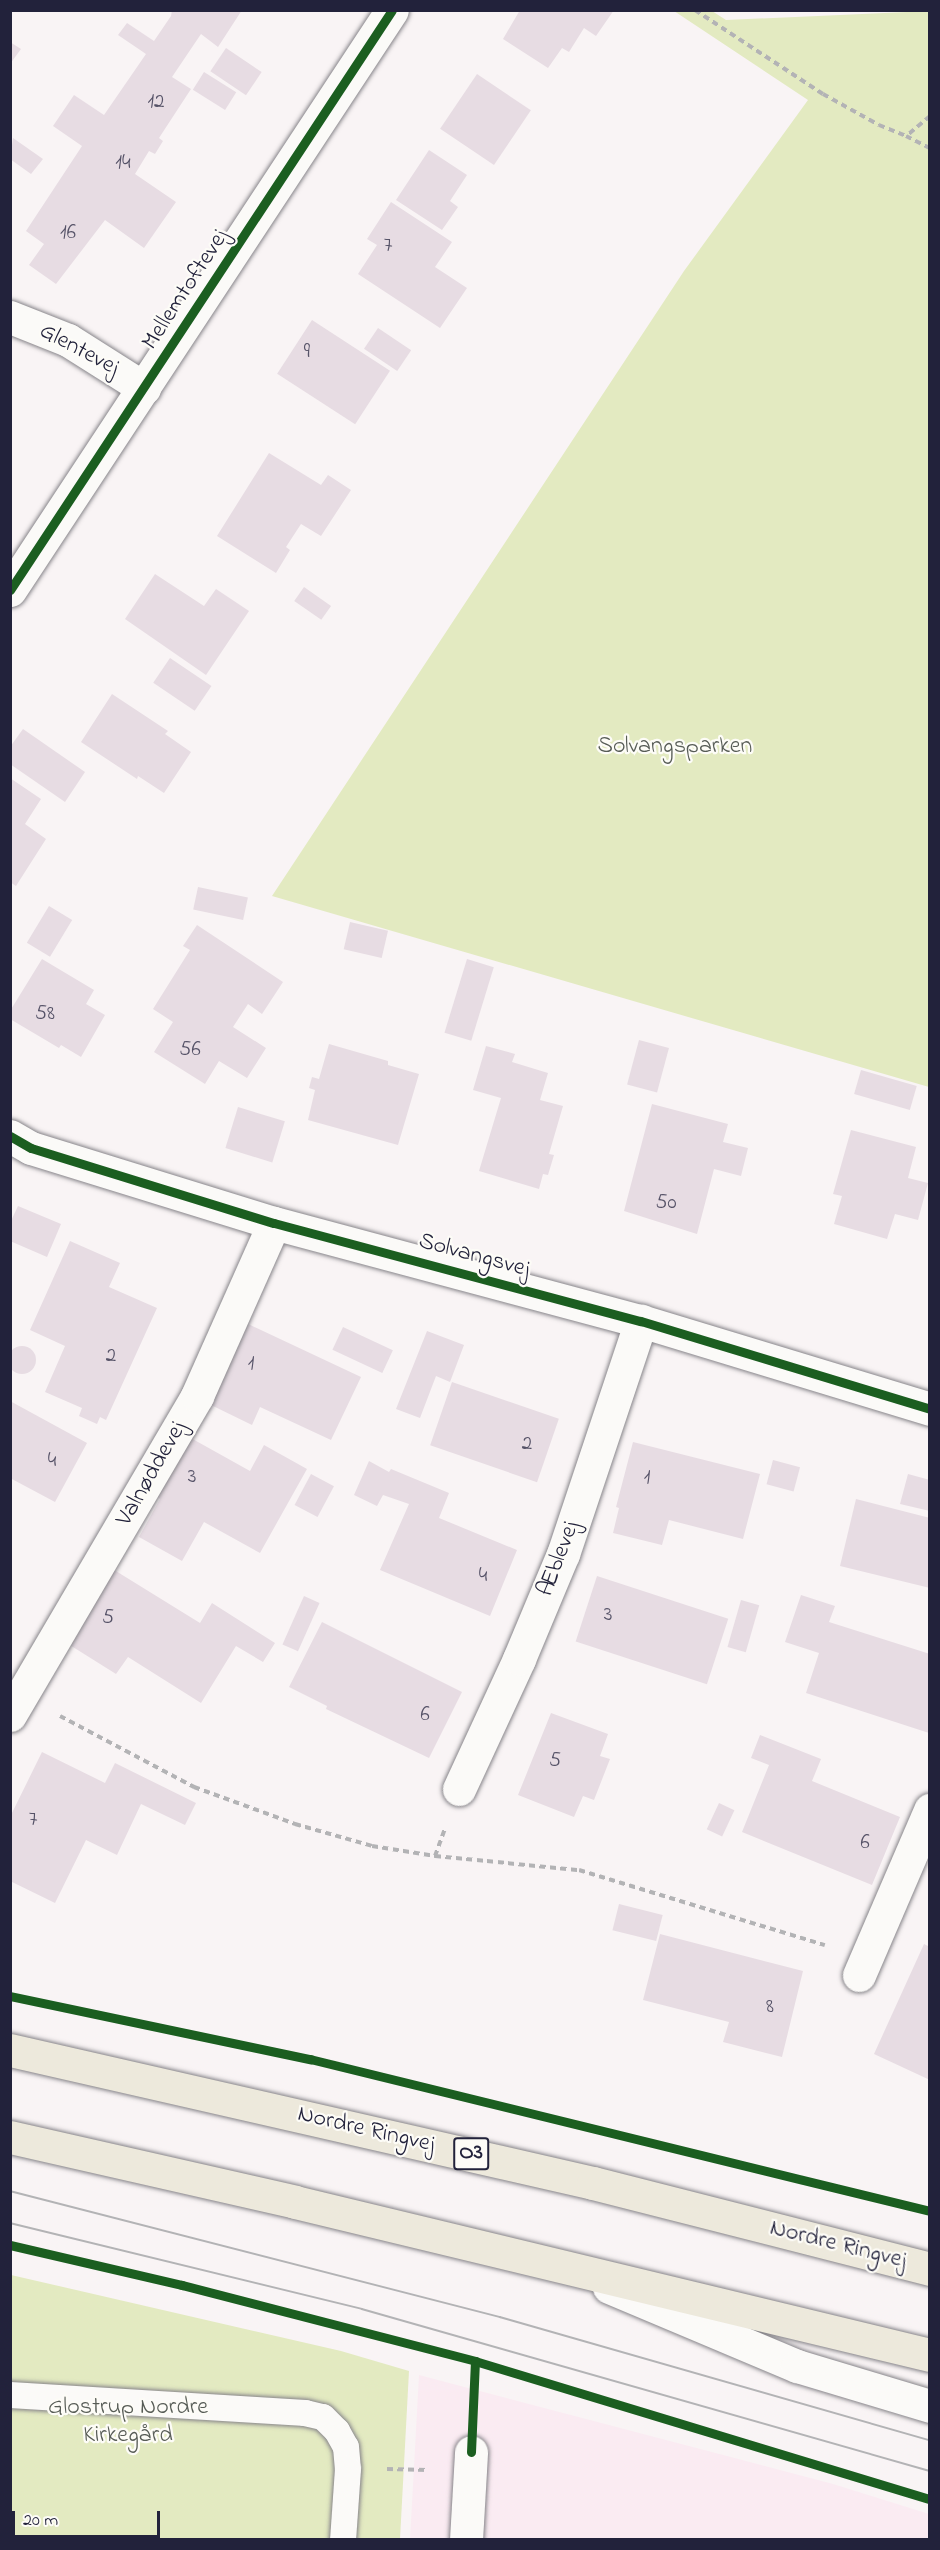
<!DOCTYPE html>
<meta charset="utf-8">
<style>
body{margin:0}
#map{position:relative;width:940px;height:2550px;overflow:hidden;background:#f9f4f5;font-family:"Indie Flower",sans-serif}
div>[style]{position:absolute}
[style*='--x']{left:calc(var(--x)*1px);top:calc(var(--y)*1px);width:calc(var(--w)*1px);rotate:calc(var(--a)*1deg)}
.built>*{inset:0;background:#faebf2}
.green>*{inset:0;background:#e3eac1}
.building>*{inset:0;background:#e7dce3;transform-origin:0 0}
.round{border-radius:50%}
.path>*{height:4px;margin-top:-2px;transform-origin:0;background:repeating-linear-gradient(90deg,#b3b3b5 0 6px,transparent 0 10.5px)}
.roads{filter:drop-shadow(0 0 2px #87858a) drop-shadow(0 0 2px #87858a)}
.lane>*{height:26px;margin:-13px;padding:0 13px;transform-origin:13px;border-radius:13px;background:#fbfaf8}
.street>*{height:33px;margin:-16.5px;padding:0 16.5px;transform-origin:16.5px;border-radius:16.5px;background:#fbfaf8}
.secondary>*{height:33px;margin:-16.5px;padding:0 16.5px;transform-origin:16.5px;border-radius:16.5px;background:#fbfaf8}
.primary>*{height:33px;margin:-16.5px;padding:0 16.5px;transform-origin:16.5px;border-radius:16.5px;background:#ede9dc}
.tram>*{height:1.5px;margin:-0.75px;padding:0 0.75px;transform-origin:0.75px;border-radius:0.75px;background:#b3b3b5}
.cycleway>*{height:9px;margin:-4.5px;padding:0 4.5px;transform-origin:4.5px;border-radius:4.5px;background:#1b5e20}
span{translate:-50% -50%;white-space:nowrap;text-align:center;line-height:1.15;-webkit-text-stroke:4.5px #fdfcf7;paint-order:stroke}
.number-label{font-size:21px;color:#555267}
.number-label span{-webkit-text-stroke-width:0}
.shield-label span{padding:2px 4px;background:#fdfcf7;border:2px solid;border-radius:4px;-webkit-text-stroke-width:0}
.shield-label{font-size:22px;color:#22223b;font-weight:700}
.street-label{font-size:24px;color:#22223b}
.park-label{font-size:24px;color:#575c56}
.frame{position:absolute;inset:0;border:12px solid #22223b;pointer-events:none}
.scale{position:absolute;left:12px;top:2511px;width:148px;height:27px;box-sizing:border-box;border:3px solid #22223b;border-top:0;padding-left:8px;font-size:18px;line-height:21px;white-space:nowrap;color:#22223b;-webkit-text-stroke:4px #fdfcf7;paint-order:stroke}
</style>
<div id="map">
<div class="built">
<div style="clip-path:polygon(419px 2375px,833px 2484px,929px 2514px,929px 2540px,410px 2540px)"></div>
</div>
<div class="green">
<div style="clip-path:polygon(674px 11px,712px 11px,726px 20px,929px 11px,929px 1087px,272px 896px,684px 271px,808px 100px)"></div>
<div style="clip-path:polygon(11px 2275px,341px 2351px,409px 2371px,400px 2539px,11px 2540px)"></div>
</div>
<div class="building">
<div style="clip-path:polygon(172px 10px,242px 10px,218px 47px,201px 34px,172px 77px,191px 89px,159px 138px,163px 141px,155px 154px,149px 151px,135px 174px,176px 202px,144px 248px,105px 220px,56px 284px,29px 265px,44px 244px,26px 231px,82px 146px,53px 126px,74px 95px,104px 115px,146px 54px,118px 35px,127px 23px,154px 41px,171px 16px)"></div>
<div style="clip-path:polygon(520px 10px,614px 10px,596px 36px,584px 28px,569px 52px,562px 48px,548px 68px,503px 39px)"></div>
<div style="clip-path:polygon(10px 42px,21px 49px,10px 64px)"></div>
<div style="left:226px;top:48px;width:43px;height:28px;rotate:34deg"></div>
<div style="left:204px;top:72px;width:38px;height:21px;rotate:32deg"></div>
<div style="left:477px;top:74px;width:65px;height:66px;rotate:34deg"></div>
<div style="clip-path:polygon(13px 138px,43px 159px,31px 174px,10px 159px)"></div>
<div style="clip-path:polygon(429px 150px,467px 175px,450px 201px,458px 207px,442px 230px,396px 200px)"></div>
<div style="clip-path:polygon(391px 202px,452px 242px,435px 267px,467px 288px,440px 328px,358px 274px,377px 245px,367px 239px)"></div>
<div style="left:312px;top:320px;width:93px;height:64px;rotate:33deg"></div>
<div style="left:378px;top:328px;width:40px;height:25px;rotate:34deg"></div>
<div style="clip-path:polygon(269px 453px,321px 485px,328px 475px,351px 490px,321px 536px,301px 524px,286px 547px,290px 550px,276px 573px,217px 536px)"></div>
<div style="clip-path:polygon(155px 574px,204px 606px,216px 589px,249px 611px,206px 675px,125px 619px)"></div>
<div style="left:304px;top:587px;width:33px;height:17px;rotate:35deg"></div>
<div style="left:170px;top:658px;width:50px;height:30px;rotate:34deg"></div>
<div style="clip-path:polygon(112px 694px,168px 731px,165px 734px,191px 752px,164px 793px,138px 776px,137px 779px,81px 742px)"></div>
<div style="clip-path:polygon(23px 729px,85px 772px,65px 802px,10px 764px,10px 747px)"></div>
<div style="clip-path:polygon(10px 778px,41px 799px,25px 824px,46px 839px,16px 886px,10px 882px)"></div>
<div style="left:198px;top:887px;width:51px;height:23px;rotate:12deg"></div>
<div style="left:49px;top:906px;width:27px;height:43px;rotate:31deg"></div>
<div style="left:350px;top:922px;width:39px;height:28px;rotate:13deg"></div>
<div style="clip-path:polygon(197px 925px,283px 982px,262px 1014px,248px 1004px,233px 1027px,266px 1048px,247px 1078px,219px 1061px,205px 1084px,154px 1052px,173px 1022px,153px 1009px,190px 950px,183px 946px)"></div>
<div style="clip-path:polygon(42px 959px,94px 990px,86px 1004px,105px 1015px,81px 1057px,61px 1045px,59px 1048px,10px 1019px,10px 1011px)"></div>
<div style="left:467px;top:959px;width:28px;height:77px;rotate:17deg"></div>
<div style="left:639px;top:1040px;width:31px;height:46px;rotate:15deg"></div>
<div style="clip-path:polygon(329px 1044px,388px 1061px,388px 1065px,419px 1074px,398px 1145px,308px 1120px,315px 1090px,309px 1088px,312px 1077px,319px 1079px)"></div>
<div style="clip-path:polygon(486px 1046px,515px 1054px,512px 1062px,548px 1073px,540px 1100px,563px 1106px,549px 1154px,554px 1155px,548px 1175px,543px 1174px,539px 1189px,479px 1171px,501px 1098px,473px 1090px)"></div>
<div style="left:861px;top:1070px;width:58px;height:25px;rotate:16deg"></div>
<div style="clip-path:polygon(652px 1104px,728px 1124px,723px 1142px,748px 1148px,741px 1176px,714px 1169px,697px 1234px,624px 1211px)"></div>
<div style="left:238px;top:1107px;width:49px;height:43px;rotate:17deg"></div>
<div style="clip-path:polygon(851px 1130px,916px 1147px,908px 1178px,928px 1183px,918px 1220px,895px 1214px,887px 1239px,834px 1224px,842px 1196px,833px 1194px)"></div>
<div style="clip-path:polygon(18px 1206px,61px 1224px,47px 1257px,10px 1241px,10px 1223px)"></div>
<div style="clip-path:polygon(70px 1241px,120px 1263px,109px 1287px,157px 1308px,106px 1420px,100px 1417px,97px 1424px,79px 1416px,82px 1408px,45px 1392px,65px 1346px,30px 1330px)"></div>
<div style="clip-path:polygon(246px 1323px,361px 1377px,331px 1440px,260px 1407px,252px 1425px,211px 1405px,219px 1387px,216px 1386px)"></div>
<div style="left:343px;top:1327px;width:55px;height:25px;rotate:25deg"></div>
<div style="clip-path:polygon(427px 1331px,464px 1345px,450px 1382px,436px 1376px,420px 1418px,396px 1409px)"></div>
<div class="round" style="left:8px;top:1346px;width:28px;height:28px"></div>
<div style="left:452px;top:1382px;width:113px;height:67px;rotate:19deg"></div>
<div style="clip-path:polygon(10px 1401px,87px 1443px,55px 1502px,10px 1478px)"></div>
<div style="clip-path:polygon(189px 1437px,250px 1471px,264px 1445px,307px 1469px,260px 1553px,204px 1522px,182px 1561px,139px 1537px,160px 1499px,156px 1496px)"></div>
<div style="clip-path:polygon(633px 1442px,760px 1474px,743px 1539px,669px 1520px,662px 1545px,613px 1533px,619px 1508px,616px 1507px)"></div>
<div style="left:773px;top:1460px;width:28px;height:25px;rotate:15deg"></div>
<div style="clip-path:polygon(369px 1461px,389px 1472px,391px 1469px,449px 1493px,439px 1518px,517px 1550px,490px 1616px,380px 1570px,409px 1504px,383px 1495px,377px 1506px,354px 1495px)"></div>
<div style="left:311px;top:1474px;width:26px;height:35px;rotate:28deg"></div>
<div style="clip-path:polygon(908px 1474px,930px 1480px,930px 1511px,900px 1504px)"></div>
<div style="clip-path:polygon(856px 1499px,930px 1518px,930px 1588px,840px 1566px)"></div>
<div style="clip-path:polygon(111px 1568px,200px 1623px,212px 1603px,275px 1643px,263px 1662px,236px 1646px,201px 1703px,128px 1657px,116px 1674px,65px 1642px)"></div>
<div style="left:597px;top:1576px;width:138px;height:69px;rotate:18deg"></div>
<div style="clip-path:polygon(801px 1595px,835px 1606px,829px 1622px,930px 1654px,929px 1733px,806px 1693px,819px 1653px,785px 1642px)"></div>
<div style="left:304px;top:1596px;width:17px;height:53px;rotate:24deg"></div>
<div style="left:741px;top:1600px;width:19px;height:49px;rotate:16deg"></div>
<div style="clip-path:polygon(322px 1622px,462px 1692px,429px 1758px,326px 1709px,327px 1706px,289px 1687px)"></div>
<div style="clip-path:polygon(551px 1713px,608px 1734px,600px 1756px,610px 1759px,594px 1800px,583px 1796px,574px 1817px,518px 1795px)"></div>
<div style="clip-path:polygon(760px 1735px,821px 1759px,812px 1781px,900px 1817px,872px 1885px,742px 1832px,769px 1765px,751px 1758px)"></div>
<div style="clip-path:polygon(42px 1752px,105px 1783px,115px 1763px,196px 1803px,185px 1825px,141px 1804px,117px 1855px,86px 1840px,55px 1903px,10px 1881px,10px 1817px)"></div>
<div style="left:719px;top:1803px;width:17px;height:29px;rotate:25deg"></div>
<div style="left:619px;top:1904px;width:45px;height:27px;rotate:14deg"></div>
<div style="clip-path:polygon(660px 1934px,803px 1971px,782px 2057px,723px 2042px,729px 2022px,643px 2000px)"></div>
<div style="clip-path:polygon(924px 1944px,930px 1947px,930px 2080px,874px 2054px)"></div>
</div>
<div class="path">
<div style="--x:695;--y:10;--w:153;--a:33.3"></div>
<div style="--x:823;--y:94;--w:64;--a:29"></div>
<div style="--x:879;--y:125;--w:29;--a:22"></div>
<div style="--x:930;--y:116;--w:31;--a:140"></div>
<div style="--x:906;--y:136;--w:27;--a:27"></div>
<div style="--x:60;--y:1716;--w:152;--a:27.9"></div>
<div style="--x:194;--y:1787;--w:108;--a:20.1"></div>
<div style="--x:295;--y:1824;--w:80;--a:15.9"></div>
<div style="--x:372;--y:1846;--w:64;--a:9"></div>
<div style="--x:435;--y:1856;--w:145;--a:5.6"></div>
<div style="--x:579;--y:1870;--w:257;--a:17"></div>
<div style="--x:435;--y:1856;--w:29;--a:-70"></div>
<div style="--x:387;--y:2469;--w:41;--a:1.4"></div>
</div>
<div class="roads">
<div class="lane">
<div style="--x:10;--y:2395;--w:296;--a:3.5"></div>
<div style="--x:305;--y:2413;--w:18;--a:13"></div>
<div style="--x:323;--y:2417;--w:20;--a:45"></div>
<div style="--x:337;--y:2431;--w:18;--a:61"></div>
<div style="--x:346;--y:2447;--w:22;--a:85"></div>
<div style="--x:348;--y:2469;--w:71;--a:94"></div>
</div>
<div class="street">
<div style="--x:10;--y:317;--w:62;--a:21.6"></div>
<div style="--x:68;--y:340;--w:90;--a:32.3"></div>
<div style="--x:10;--y:1136;--w:24;--a:30"></div>
<div style="--x:31;--y:1148;--w:254;--a:17.2"></div>
<div style="--x:274;--y:1223;--w:380;--a:15"></div>
<div style="--x:641;--y:1321;--w:302;--a:16.9"></div>
<div style="--x:10;--y:1715;--w:370;--a:-59.6"></div>
<div style="--x:197;--y:1396;--w:189;--a:-66"></div>
<div style="--x:459;--y:1789;--w:143;--a:-65.2"></div>
<div style="--x:519;--y:1659;--w:114;--a:-67.3"></div>
<div style="--x:563;--y:1554;--w:246;--a:-71.5"></div>
<div style="--x:859;--y:1975;--w:180;--a:-66.7"></div>
<div style="--x:466;--y:2540;--w:88;--a:-86.7"></div>
</div>
<div class="secondary">
<div style="--x:10;--y:590;--w:694;--a:-56.63"></div>
<div style="--x:609;--y:2287;--w:204;--a:22.8"></div>
<div style="--x:797;--y:2366;--w:139;--a:16.7"></div>
</div>
<div class="primary">
<div style="--x:10;--y:2050;--w:598;--a:12.85"></div>
<div style="--x:593;--y:2183;--w:348;--a:14.3"></div>
<div style="--x:10;--y:2137;--w:292;--a:12.8"></div>
<div style="--x:295;--y:2202;--w:653;--a:13.55"></div>
</div>
</div>
<div class="tram">
<div style="--x:10;--y:2191;--w:506;--a:14.42"></div>
<div style="--x:500;--y:2317;--w:447;--a:16"></div>
<div style="--x:10;--y:2223;--w:362;--a:13.7"></div>
<div style="--x:362;--y:2309;--w:591;--a:15.92"></div>
</div>
<div class="cycleway">
<div style="--x:10;--y:590;--w:694;--a:-56.63"></div>
<div style="--x:10;--y:1136;--w:24;--a:30"></div>
<div style="--x:31;--y:1148;--w:254;--a:17.2"></div>
<div style="--x:274;--y:1223;--w:380;--a:15"></div>
<div style="--x:641;--y:1321;--w:302;--a:16.9"></div>
<div style="--x:10;--y:1996;--w:307;--a:11.9"></div>
<div style="--x:310;--y:2059;--w:638;--a:13.78"></div>
<div style="--x:10;--y:2245;--w:177;--a:13.1"></div>
<div style="--x:182;--y:2285;--w:303;--a:14.5"></div>
<div style="--x:475;--y:2361;--w:475;--a:16.9"></div>
<div style="--x:471;--y:2452;--w:91;--a:-87.5"></div>
</div>
<div class="number-label">
<span style="left:156px;top:102px">12</span>
<span style="left:123px;top:163px">14</span>
<span style="left:68px;top:233px">16</span>
<span style="left:388px;top:246px">7</span>
<span style="left:307px;top:352px">9</span>
<span style="left:45px;top:1014px">58</span>
<span style="left:190px;top:1050px">56</span>
<span style="left:666px;top:1203px">50</span>
<span style="left:111px;top:1356px">2</span>
<span style="left:251px;top:1364px">1</span>
<span style="left:527px;top:1444px">2</span>
<span style="left:52px;top:1461px">4</span>
<span style="left:192px;top:1477px">3</span>
<span style="left:647px;top:1478px">1</span>
<span style="left:483px;top:1576px">4</span>
<span style="left:608px;top:1615px">3</span>
<span style="left:108px;top:1618px">5</span>
<span style="left:425px;top:1715px">6</span>
<span style="left:555px;top:1761px">5</span>
<span style="left:33px;top:1820px">7</span>
<span style="left:865px;top:1843px">6</span>
<span style="left:770px;top:2007px">8</span>
</div>
<div class="shield-label">
<span style="left:471px;top:2154px">O3</span>
</div>
<div class="street-label">
<span style="left:186px;top:290px;rotate:-57deg">Mellemtoftevej</span>
<span style="left:79px;top:350px;rotate:28deg">Glentevej</span>
<span style="left:474px;top:1256px;rotate:15deg">Solvangsvej</span>
<span style="left:152px;top:1474px;rotate:-60deg">Valnøddevej</span>
<span style="left:559px;top:1559px;rotate:-69deg">Æblevej</span>
<span style="left:366px;top:2130px;rotate:13deg">Nordre Ringvej</span>
<span style="left:838px;top:2245px;rotate:14deg">Nordre Ringvej</span>
</div>
<div class="park-label">
<span style="left:675px;top:747px">Solvangsparken</span>
<span style="left:128px;top:2422px">Glostrup Nordre<br>Kirkegård</span>
</div>
<div class="frame"></div>
<div class="scale">20 m</div>
</div>
